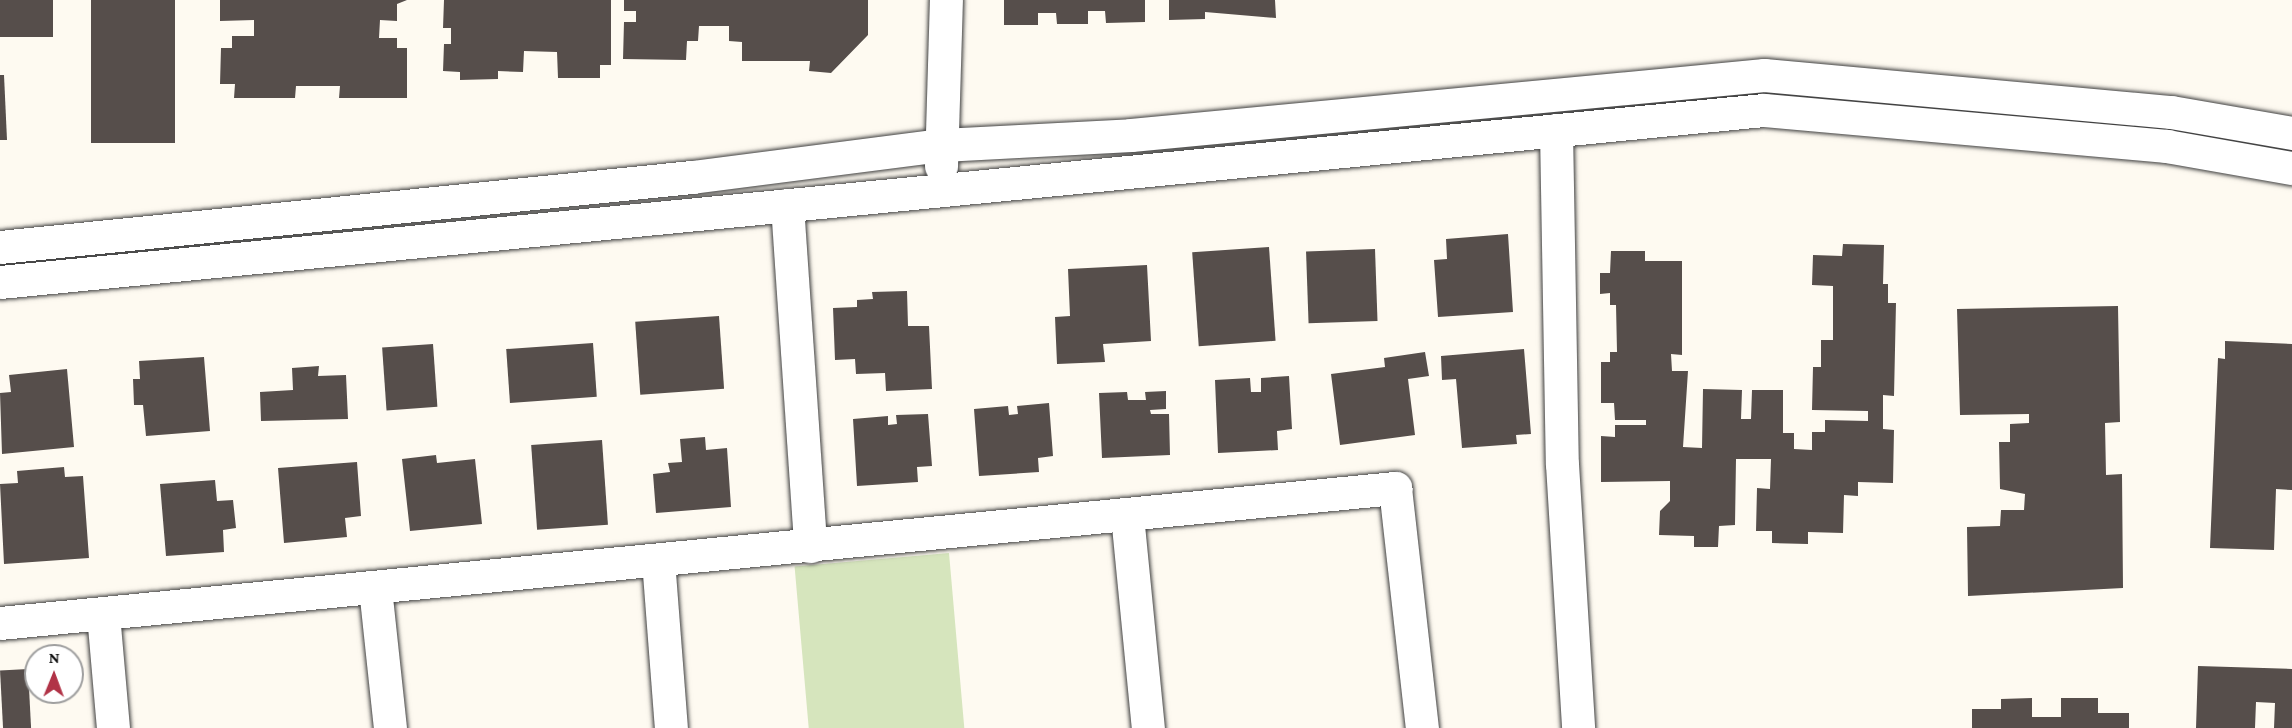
<!DOCTYPE html>
<style>
body{margin:0}
#map{position:relative;width:2292px;height:728px;overflow:hidden;background:#fefaf1;font-family:"Crimson Pro",serif}
div>[style]{position:absolute}
[style*='--x']{left:calc(var(--x)*1px);top:calc(var(--y)*1px);width:calc(var(--w)*1px);rotate:calc(var(--a)*1deg)}
.green>*{inset:0;background:#d6e5bd;transform-origin:0 0}
.building>*{inset:0;background:#564e4b;transform-origin:0 0}
.roads{filter:drop-shadow(0 0 2px #414141) drop-shadow(0 0 2px #414141)}
.minor>*{height:33px;margin:-16.5px;padding:0 16.5px;transform-origin:16.5px;border-radius:16.5px;background:#fff}
span{translate:-50% -50%;white-space:nowrap;text-align:center;line-height:1.15;-webkit-text-stroke:6px #fff;paint-order:stroke}
.north{position:absolute;left:24px;top:644px;width:60px;height:60px;box-sizing:border-box;background:#fff;border:2px solid #9f9f9f;border-radius:50%;rotate:1deg;font-size:16px;font-weight:700;line-height:24px;text-align:center;color:#0e0e0e}
.north::after{content:'';display:block;margin:auto;width:21px;height:27px;background:#b13347;clip-path:polygon(50% 0,100% 100%,50% 72%,0 100%)}
</style>
<div id="map">
<div class="green">
<div style="left:949px;top:553px;width:176px;height:155px;rotate:85deg"></div>
</div>
<div class="building">
<div style="left:0;top:0;width:53px;height:37px"></div>
<div style="left:91px;top:0;width:84px;height:143px"></div>
<div style="clip-path:polygon(220px 0,407px 0,397px 4px,397px 21px,380px 20px,379px 38px,397px 38px,397px 48px,407px 48px,407px 98px,339px 98px,340px 86px,296px 86px,295px 98px,234px 98px,235px 84px,220px 84px,221px 48px,232px 48px,232px 36px,254px 36px,254px 20px,220px 21px)"></div>
<div style="clip-path:polygon(444px 0,611px 0,611px 65px,600px 65px,600px 78px,558px 78px,557px 52px,524px 51px,523px 72px,498px 71px,498px 79px,460px 80px,460px 72px,443px 71px,444px 44px,451px 44px,451px 28px,443px 28px)"></div>
<div style="clip-path:polygon(624px 0,868px 0,868px 35px,831px 73px,809px 71px,810px 61px,742px 61px,742px 42px,729px 41px,729px 26px,699px 26px,698px 41px,687px 41px,686px 60px,623px 59px,624px 22px,636px 22px,636px 11px,624px 11px)"></div>
<div style="clip-path:polygon(1004px 0,1145px 0,1145px 22px,1106px 23px,1105px 11px,1088px 11px,1088px 24px,1057px 24px,1056px 13px,1038px 13px,1038px 25px,1004px 25px)"></div>
<div style="clip-path:polygon(1169px 0,1275px 0,1276px 18px,1205px 12px,1205px 19px,1169px 20px)"></div>
<div style="clip-path:polygon(0 75px,4px 75px,7px 140px,0 140px)"></div>
<div style="clip-path:polygon(1508px 234px,1513px 312px,1438px 317px,1434px 260px,1447px 259px,1446px 239px)"></div>
<div style="clip-path:polygon(1843px 244px,1884px 245px,1883px 284px,1888px 284px,1888px 303px,1896px 303px,1894px 396px,1883px 395px,1883px 429px,1894px 430px,1893px 483px,1858px 482px,1858px 496px,1844px 495px,1843px 533px,1808px 532px,1808px 544px,1772px 543px,1772px 531px,1756px 531px,1757px 488px,1770px 489px,1771px 459px,1736px 459px,1735px 525px,1719px 526px,1718px 547px,1694px 547px,1694px 536px,1659px 535px,1660px 511px,1670px 501px,1670px 481px,1601px 482px,1601px 436px,1615px 437px,1615px 425px,1646px 425px,1646px 420px,1615px 420px,1614px 403px,1601px 403px,1601px 362px,1610px 362px,1610px 352px,1617px 352px,1616px 305px,1610px 305px,1610px 293px,1600px 294px,1600px 273px,1610px 273px,1611px 251px,1645px 251px,1645px 261px,1682px 261px,1682px 355px,1671px 354px,1672px 371px,1688px 371px,1683px 447px,1702px 448px,1703px 389px,1742px 390px,1741px 419px,1751px 419px,1752px 390px,1783px 390px,1783px 433px,1794px 433px,1794px 449px,1812px 450px,1812px 432px,1825px 432px,1825px 420px,1868px 421px,1868px 411px,1812px 410px,1813px 367px,1821px 367px,1821px 340px,1833px 340px,1833px 286px,1812px 285px,1813px 255px,1842px 256px)"></div>
<div style="left:1269px;top:247px;width:94px;height:77px;rotate:86deg"></div>
<div style="left:1375px;top:249px;width:72px;height:69px;rotate:88deg"></div>
<div style="clip-path:polygon(1147px 265px,1151px 341px,1103px 344px,1105px 362px,1057px 364px,1055px 317px,1070px 316px,1068px 269px)"></div>
<div style="clip-path:polygon(907px 291px,908px 326px,929px 326px,932px 389px,886px 391px,885px 373px,856px 374px,855px 359px,835px 360px,833px 308px,857px 307px,857px 300px,873px 299px,872px 292px)"></div>
<div style="clip-path:polygon(2118px 306px,2120px 422px,2105px 423px,2106px 475px,2122px 474px,2123px 588px,1968px 596px,1967px 527px,2000px 526px,2001px 510px,2024px 510px,2025px 494px,2000px 489px,1999px 442px,2010px 442px,2010px 424px,2029px 423px,2029px 414px,1960px 415px,1957px 309px)"></div>
<div style="left:719px;top:316px;width:73px;height:84px;rotate:86deg"></div>
<div style="clip-path:polygon(2225px 341px,2292px 344px,2292px 490px,2276px 489px,2274px 550px,2210px 548px,2218px 358px,2225px 359px)"></div>
<div style="left:593px;top:343px;width:54px;height:87px;rotate:86deg"></div>
<div style="left:433px;top:344px;width:63px;height:51px;rotate:86deg"></div>
<div style="clip-path:polygon(1524px 349px,1531px 434px,1516px 435px,1517px 444px,1462px 448px,1456px 379px,1442px 380px,1441px 356px)"></div>
<div style="clip-path:polygon(1425px 352px,1429px 376px,1408px 379px,1415px 435px,1340px 445px,1331px 374px,1385px 367px,1384px 358px)"></div>
<div style="clip-path:polygon(204px 357px,210px 431px,146px 436px,143px 405px,134px 405px,133px 379px,140px 379px,139px 361px)"></div>
<div style="clip-path:polygon(319px 366px,318px 376px,346px 375px,348px 419px,261px 421px,260px 392px,293px 390px,292px 368px)"></div>
<div style="clip-path:polygon(67px 369px,74px 447px,2px 454px,0 393px,11px 392px,9px 375px)"></div>
<div style="clip-path:polygon(1289px 376px,1292px 429px,1277px 431px,1278px 450px,1218px 453px,1215px 380px,1250px 378px,1251px 392px,1261px 392px,1261px 378px)"></div>
<div style="clip-path:polygon(1166px 391px,1166px 409px,1150px 410px,1151px 414px,1169px 414px,1170px 455px,1102px 458px,1099px 393px,1127px 392px,1128px 400px,1146px 400px,1145px 392px)"></div>
<div style="clip-path:polygon(1049px 403px,1053px 456px,1038px 458px,1039px 472px,979px 476px,974px 409px,1008px 406px,1009px 415px,1018px 414px,1017px 406px)"></div>
<div style="clip-path:polygon(928px 414px,932px 466px,917px 467px,918px 482px,857px 486px,853px 419px,888px 416px,888px 425px,897px 424px,896px 415px)"></div>
<div style="clip-path:polygon(705px 437px,706px 450px,727px 448px,731px 507px,656px 513px,653px 474px,670px 472px,668px 463px,682px 462px,680px 439px)"></div>
<div style="left:602px;top:440px;width:85px;height:71px;rotate:86deg"></div>
<div style="clip-path:polygon(436px 455px,437px 463px,475px 459px,482px 524px,410px 531px,402px 459px)"></div>
<div style="clip-path:polygon(357px 462px,361px 516px,345px 518px,347px 537px,284px 543px,278px 468px)"></div>
<div style="clip-path:polygon(64px 467px,65px 477px,83px 476px,89px 558px,4px 564px,0 484px,18px 483px,17px 471px)"></div>
<div style="clip-path:polygon(215px 480px,217px 501px,233px 500px,236px 528px,223px 530px,224px 552px,166px 556px,160px 484px)"></div>
<div style="clip-path:polygon(2198px 666px,2292px 669px,2292px 728px,2274px 728px,2275px 703px,2256px 702px,2255px 728px,2196px 728px)"></div>
<div style="left:28px;top:669px;width:59px;height:28px;rotate:87deg"></div>
<div style="clip-path:polygon(2032px 698px,2032px 717px,2061px 717px,2061px 698px,2098px 698px,2098px 713px,2129px 713px,2129px 728px,1972px 728px,1972px 709px,2001px 709px,2001px 699px)"></div>
</div>
<div class="roads">
<div class="minor">
<div style="--x:1556;--y:130;--w:334;--a:89"></div>
<div style="--x:1562;--y:464;--w:264;--a:86.5"></div>
<div style="--x:941;--y:166;--w:166;--a:-88.3"></div>
<div style="--x:787;--y:205;--w:342;--a:86.1"></div>
<div style="--x:0;--y:247;--w:696;--a:-5.78"></div>
<div style="--x:692;--y:177;--w:252;--a:-7.3"></div>
<div style="--x:942;--y:145;--w:189;--a:-3"></div>
<div style="--x:1131;--y:135;--w:636;--a:-5.41"></div>
<div style="--x:1764;--y:75;--w:409;--a:5.2"></div>
<div style="--x:2171;--y:112;--w:123;--a:9.8"></div>
<div style="--x:0;--y:282;--w:1772;--a:-5.57"></div>
<div style="--x:1764;--y:110;--w:405;--a:5.1"></div>
<div style="--x:2167;--y:146;--w:127;--a:10"></div>
<div style="--x:1127;--y:515;--w:214;--a:84.4"></div>
<div style="--x:658;--y:560;--w:169;--a:85.6"></div>
<div style="--x:375;--y:588;--w:141;--a:83.9"></div>
<div style="--x:103;--y:614;--w:114;--a:85"></div>
<div style="--x:0;--y:623;--w:1402;--a:-5.53"></div>
<div style="--x:1395;--y:488;--w:242;--a:83.6"></div>
</div>
</div>
<div class="north">N</div>
</div>
